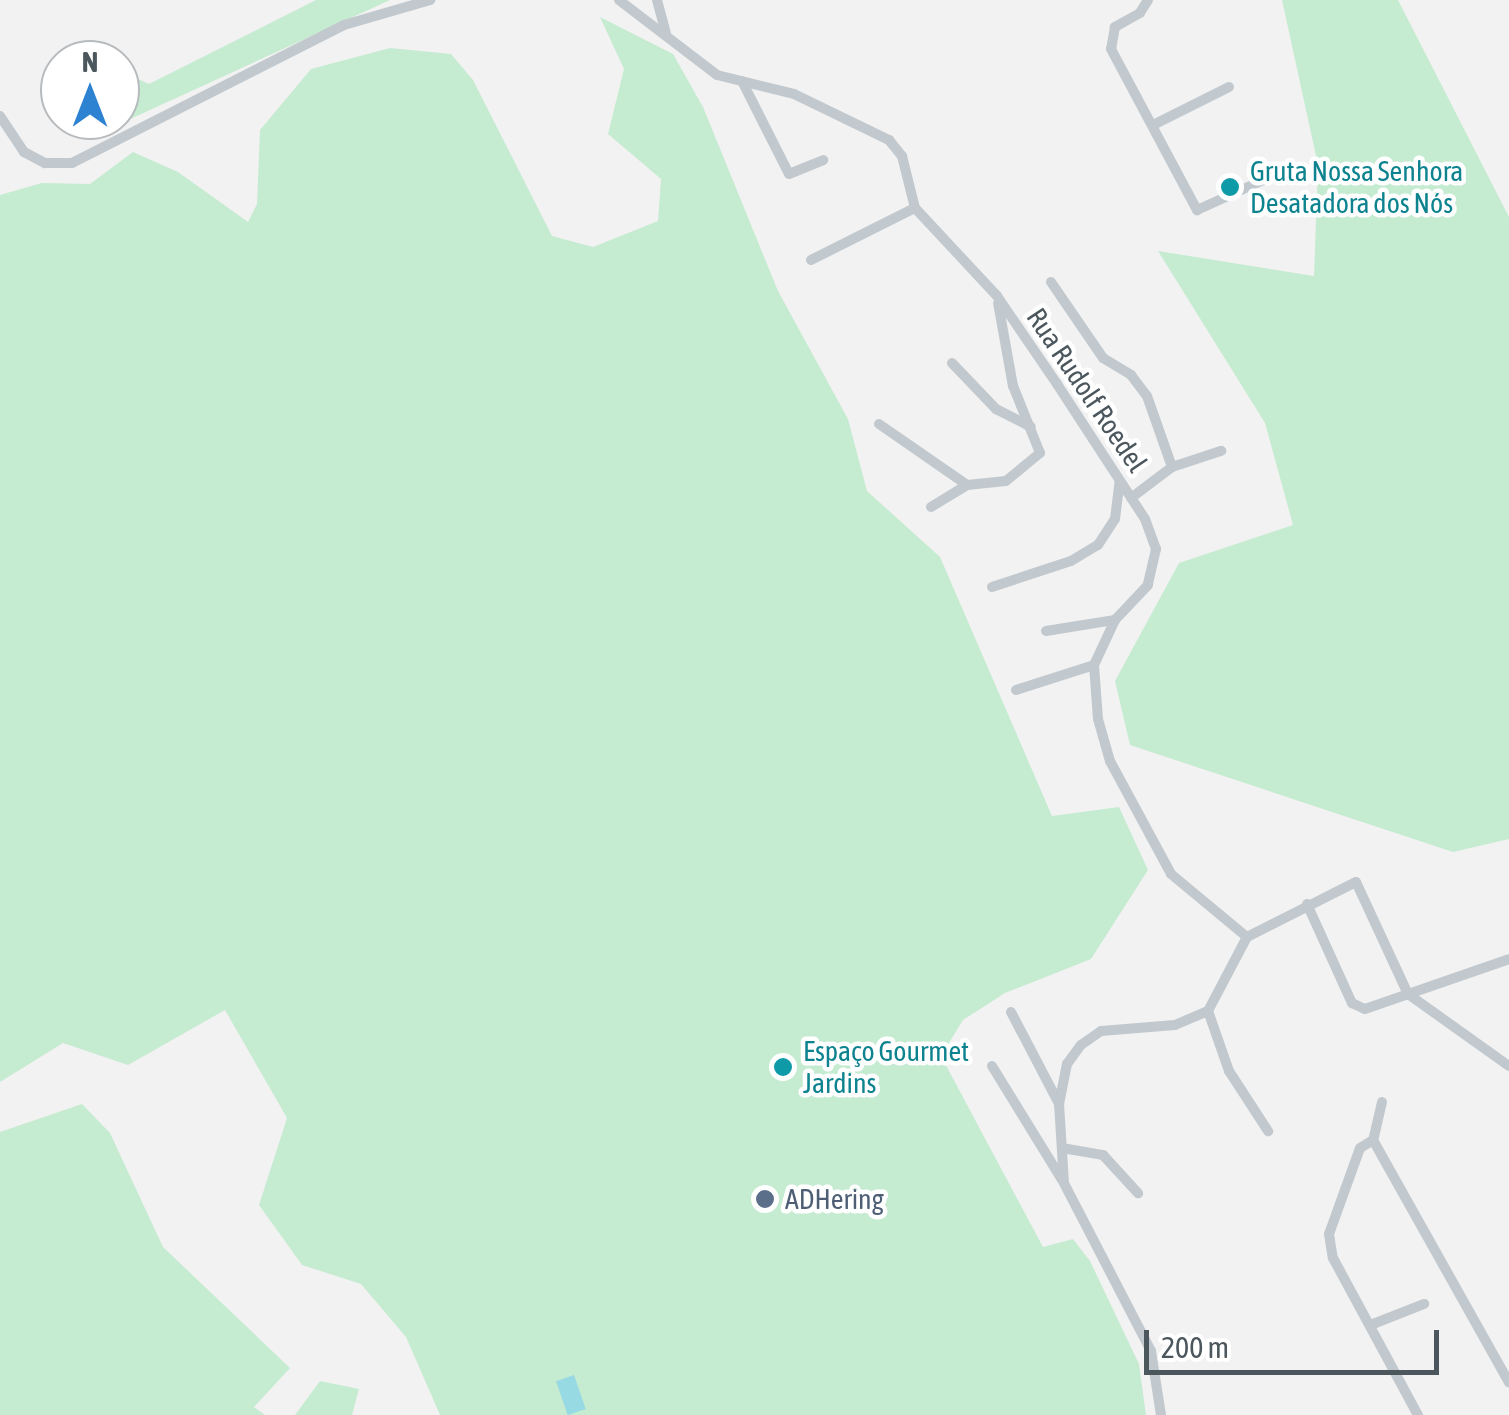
<!DOCTYPE html>
<meta charset="utf-8">
<style>
body{margin:0}
#map{position:relative;width:1509px;height:1415px;overflow:hidden;background:#f3f2f2;font-family:"Asap Condensed",sans-serif}
div>[style]{position:absolute}
[style*='--x']{left:calc(var(--x)*1px);top:calc(var(--y)*1px);width:calc(var(--w)*1px);rotate:calc(var(--a)*1deg)}
.green>*{inset:0;background:#c5ebd1}
.water>*{inset:0;background:#97dae4;transform-origin:0 0}
.minor>*{height:10px;margin:-5px;padding:0 5px;transform-origin:5px;border-radius:5px;background:#c1c9ce}
.dots>*{width:28px;height:28px;translate:-50% -50%;box-sizing:border-box;border:5px solid #fff;border-radius:50%}
span{translate:-50% -50%;white-space:nowrap;text-align:center;line-height:1.15;-webkit-text-stroke:9px #fff;paint-order:stroke}
.culture-label{font-size:28px;color:#0d838f}
.left{translate:0 -50%;text-align:left}
.street-label{font-size:28px;color:#4b565d}
.service-label{font-size:28px;color:#4e5e75}
.north{position:absolute;left:40px;top:40px;width:100px;height:100px;box-sizing:border-box;background:#fff;border:2px solid #b7bbbe;border-radius:50%;rotate:0deg;font-size:28px;font-weight:700;line-height:40px;text-align:center;color:#4b565d}
.north::after{content:'';display:block;margin:auto;width:35px;height:45px;background:#2d82d2;clip-path:polygon(50% 0,100% 100%,50% 72%,0 100%)}
.scale{position:absolute;left:1144px;top:1330px;width:295px;height:45px;box-sizing:border-box;border:5px solid #4b565d;border-top:0;padding-left:12px;font-size:30px;line-height:35px;white-space:nowrap;color:#4b565d;-webkit-text-stroke:8px #fff;paint-order:stroke}
</style>
<div id="map">
<div class="green">
<div style="clip-path:polygon(316px 0,390px 0,104px 131px,99px 120px,120px 120px,120px 80px,129px 75px,149px 84px)"></div>
<div style="clip-path:polygon(1282px 0,1398px 0,1509px 217px,1509px 839px,1453px 852px,1130px 745px,1115px 681px,1179px 563px,1293px 525px,1265px 423px,1158px 251px,1314px 276px,1318px 165px)"></div>
<div style="clip-path:polygon(600px 17px,673px 54px,703px 107px,778px 291px,848px 419px,867px 491px,940px 557px,1052px 816px,1119px 807px,1148px 870px,1091px 959px,1005px 993px,963px 1020px,941px 1056px,1043px 1247px,1073px 1239px,1090px 1261px,1139px 1364px,1146px 1415px,440px 1415px,406px 1337px,361px 1284px,302px 1265px,259px 1205px,287px 1118px,225px 1010px,128px 1065px,63px 1043px,0 1082px,0 195px,42px 183px,90px 184px,133px 152px,178px 172px,248px 222px,257px 204px,260px 130px,311px 69px,390px 48px,451px 54px,473px 80px,552px 236px,593px 247px,658px 221px,661px 179px,608px 134px,624px 69px)"></div>
<div style="clip-path:polygon(82px 1104px,110px 1133px,163px 1247px,290px 1368px,254px 1407px,265px 1415px,0 1415px,0 1132px)"></div>
<div style="clip-path:polygon(320px 1381px,359px 1389px,352px 1415px,295px 1415px)"></div>
</div>
<div class="water">
<div style="left:574px;top:1375px;width:36px;height:19px;rotate:71deg"></div>
</div>
<div class="minor">
<div style="--x:619;--y:0;--w:123;--a:37.4"></div>
<div style="--x:717;--y:75;--w:79;--a:13.9"></div>
<div style="--x:794;--y:94;--w:106;--a:25.8"></div>
<div style="--x:889;--y:140;--w:21;--a:51"></div>
<div style="--x:902;--y:156;--w:54;--a:76"></div>
<div style="--x:915;--y:208;--w:120;--a:47"></div>
<div style="--x:997;--y:296;--w:107;--a:55.7"></div>
<div style="--x:1057;--y:384;--w:161;--a:56.9"></div>
<div style="--x:1145;--y:519;--w:32;--a:70"></div>
<div style="--x:1156;--y:549;--w:37;--a:103"></div>
<div style="--x:1148;--y:585;--w:48;--a:133.3"></div>
<div style="--x:1115;--y:620;--w:50;--a:115"></div>
<div style="--x:1094;--y:665;--w:54;--a:85.8"></div>
<div style="--x:1098;--y:719;--w:44;--a:74.1"></div>
<div style="--x:1110;--y:761;--w:128;--a:61.6"></div>
<div style="--x:1171;--y:874;--w:99;--a:39.7"></div>
<div style="--x:657;--y:0;--w:34;--a:75"></div>
<div style="--x:1148;--y:0;--w:15;--a:122"></div>
<div style="--x:1140;--y:13;--w:29;--a:151"></div>
<div style="--x:1115;--y:27;--w:22;--a:100"></div>
<div style="--x:1111;--y:49;--w:183;--a:61.9"></div>
<div style="--x:1197;--y:210;--w:102;--a:-24.3"></div>
<div style="--x:742;--y:81;--w:104;--a:63.2"></div>
<div style="--x:789;--y:174;--w:37;--a:-22"></div>
<div style="--x:0;--y:116;--w:43;--a:56.3"></div>
<div style="--x:24;--y:152;--w:24;--a:28"></div>
<div style="--x:45;--y:163;--w:27;--a:0"></div>
<div style="--x:72;--y:163;--w:305;--a:-26.9"></div>
<div style="--x:344;--y:25;--w:90;--a:-16.2"></div>
<div style="--x:1153;--y:125;--w:85;--a:-26.6"></div>
<div style="--x:811;--y:260;--w:116;--a:-26.6"></div>
<div style="--x:1051;--y:282;--w:92;--a:55.6"></div>
<div style="--x:1103;--y:358;--w:33;--a:31"></div>
<div style="--x:1131;--y:375;--w:26;--a:53"></div>
<div style="--x:1147;--y:396;--w:75;--a:70.6"></div>
<div style="--x:952;--y:363;--w:64;--a:46.3"></div>
<div style="--x:996;--y:409;--w:39;--a:27"></div>
<div style="--x:879;--y:424;--w:107;--a:34.7"></div>
<div style="--x:1131;--y:498;--w:51;--a:-37.1"></div>
<div style="--x:1172;--y:467;--w:52;--a:-18.1"></div>
<div style="--x:931;--y:507;--w:42;--a:-31.4"></div>
<div style="--x:967;--y:485;--w:39;--a:-6"></div>
<div style="--x:1006;--y:481;--w:44;--a:-39.5"></div>
<div style="--x:1040;--y:453;--w:72;--a:-111.9"></div>
<div style="--x:1013;--y:386;--w:84;--a:-100.2"></div>
<div style="--x:992;--y:587;--w:83;--a:-18.2"></div>
<div style="--x:1071;--y:561;--w:31;--a:-31"></div>
<div style="--x:1098;--y:545;--w:31;--a:-57"></div>
<div style="--x:1115;--y:519;--w:38;--a:-83"></div>
<div style="--x:1046;--y:631;--w:70;--a:-9.1"></div>
<div style="--x:1016;--y:690;--w:82;--a:-17.8"></div>
<div style="--x:1307;--y:904;--w:109;--a:65.6"></div>
<div style="--x:1352;--y:1003;--w:14;--a:25"></div>
<div style="--x:1365;--y:1009;--w:152;--a:-19.1"></div>
<div style="--x:1208;--y:1011;--w:64;--a:70.7"></div>
<div style="--x:1229;--y:1071;--w:72;--a:57"></div>
<div style="--x:1011;--y:1012;--w:104;--a:62.4"></div>
<div style="--x:992;--y:1066;--w:134;--a:58.4"></div>
<div style="--x:1382;--y:1102;--w:39;--a:103"></div>
<div style="--x:1373;--y:1140;--w:15;--a:148"></div>
<div style="--x:1360;--y:1148;--w:91;--a:109.8"></div>
<div style="--x:1329;--y:1234;--w:24;--a:81"></div>
<div style="--x:1333;--y:1258;--w:179;--a:61.6"></div>
<div style="--x:1373;--y:1140;--w:278;--a:60.7"></div>
<div style="--x:1062;--y:1148;--w:42;--a:9.7"></div>
<div style="--x:1103;--y:1155;--w:52;--a:47.4"></div>
<div style="--x:1373;--y:1324;--w:55;--a:-21.4"></div>
<div style="--x:1161;--y:1415;--w:65;--a:-98.9"></div>
<div style="--x:1151;--y:1351;--w:189;--a:-117.4"></div>
<div style="--x:1064;--y:1183;--w:79;--a:-93.6"></div>
<div style="--x:1059;--y:1104;--w:41;--a:-78.7"></div>
<div style="--x:1067;--y:1064;--w:24;--a:-54"></div>
<div style="--x:1081;--y:1045;--w:24;--a:-35"></div>
<div style="--x:1101;--y:1031;--w:74;--a:-4.6"></div>
<div style="--x:1175;--y:1025;--w:36;--a:-23"></div>
<div style="--x:1208;--y:1011;--w:84;--a:-62.2"></div>
<div style="--x:1247;--y:937;--w:122;--a:-26.8"></div>
<div style="--x:1356;--y:882;--w:123;--a:65.1"></div>
<div style="--x:1408;--y:994;--w:124;--a:35.5"></div>
</div>
<div class="dots">
<div style="left:1230px;top:187px;background:#0f9aa8"></div>
<div style="left:783px;top:1067px;background:#0f9aa8"></div>
<div style="left:765px;top:1199px;background:#5c6f8a"></div>
</div>
<div class="culture-label">
<span class="left" style="left:1250px;top:187px">Gruta Nossa Senhora<br>Desatadora dos Nós</span>
<span class="left" style="left:803px;top:1067px">Espaço Gourmet<br>Jardins</span>
</div>
<div class="street-label">
<span style="left:1087px;top:390px;rotate:56deg">Rua Rudolf Roedel</span>
</div>
<div class="service-label">
<span class="left" style="left:785px;top:1199px">ADHering</span>
</div>
<div class="north">N</div>
<div class="scale">200 m</div>
</div>
